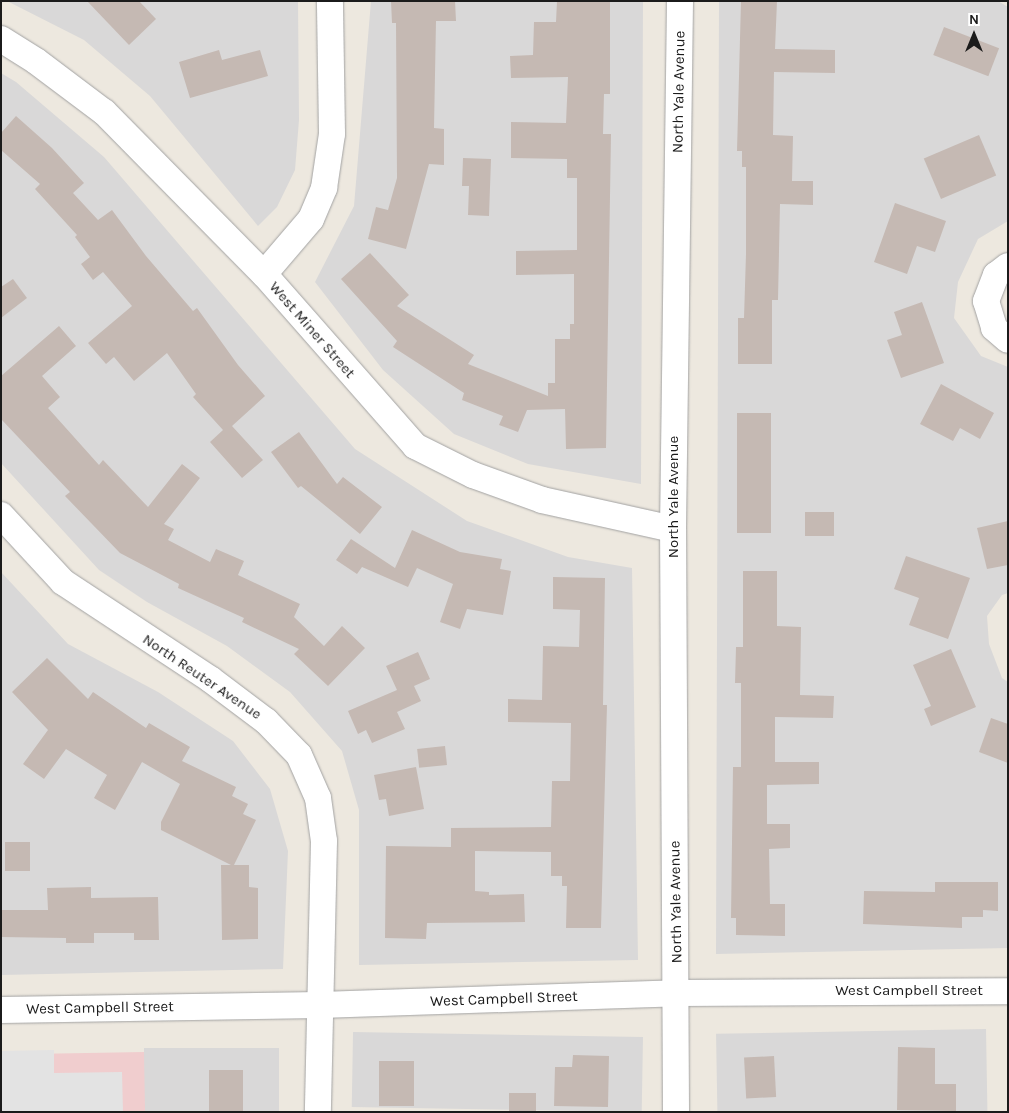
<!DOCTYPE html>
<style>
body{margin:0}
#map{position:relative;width:1009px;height:1113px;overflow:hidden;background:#ede8df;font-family:Karla,sans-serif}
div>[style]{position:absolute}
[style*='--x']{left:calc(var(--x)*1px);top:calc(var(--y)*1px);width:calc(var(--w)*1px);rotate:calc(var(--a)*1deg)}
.residential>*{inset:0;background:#d9d8d8;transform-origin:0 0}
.commercial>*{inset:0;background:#f0cdce;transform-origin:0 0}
.parking>*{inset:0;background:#e3e3e3}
.building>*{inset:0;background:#c5b9b3;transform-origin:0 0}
.roads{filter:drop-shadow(0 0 1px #a2a2a2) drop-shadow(0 0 1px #a2a2a2)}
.minor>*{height:26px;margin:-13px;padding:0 13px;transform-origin:13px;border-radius:13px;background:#fff}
span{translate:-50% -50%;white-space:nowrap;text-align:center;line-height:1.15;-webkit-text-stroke:4px #fff;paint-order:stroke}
.street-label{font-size:15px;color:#1b1b1b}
.frame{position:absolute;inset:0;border:2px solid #1b1b1b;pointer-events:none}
.north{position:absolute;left:949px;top:10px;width:50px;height:50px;-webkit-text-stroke:4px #fff;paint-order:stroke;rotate:0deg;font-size:14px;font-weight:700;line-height:20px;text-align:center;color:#1b1b1b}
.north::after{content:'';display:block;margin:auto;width:18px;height:22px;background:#1b1b1b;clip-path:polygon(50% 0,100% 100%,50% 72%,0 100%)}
</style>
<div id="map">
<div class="residential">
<div style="clip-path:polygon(7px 1px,298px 1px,299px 120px,295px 170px,277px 207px,258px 226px,150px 96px,84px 40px)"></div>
<div style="clip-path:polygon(371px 1px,643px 1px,641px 484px,528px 464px,454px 434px,383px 370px,315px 282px,354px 206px)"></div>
<div style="clip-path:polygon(719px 1px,998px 1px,1008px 7px,1008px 221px,978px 239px,958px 282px,954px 318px,981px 356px,1008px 367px,1008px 593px,1002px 595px,987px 616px,989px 644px,1002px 678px,1008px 682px,1008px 948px,716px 954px)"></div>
<div style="clip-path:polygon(1px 73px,16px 82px,104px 157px,355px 449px,467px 521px,568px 557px,632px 568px,638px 960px,359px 965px,359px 810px,342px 751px,290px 692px,227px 646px,147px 602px,99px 570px,1px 463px)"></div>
<div style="clip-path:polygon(1px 572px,68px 644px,158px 692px,233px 741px,270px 789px,288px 851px,283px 969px,1px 975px)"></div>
<div style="left:986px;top:1029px;width:83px;height:270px;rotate:89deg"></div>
<div style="left:643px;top:1037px;width:75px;height:290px;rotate:91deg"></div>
<div style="left:279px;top:1048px;width:64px;height:135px;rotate:90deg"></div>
</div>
<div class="commercial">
<div style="left:144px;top:1052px;width:60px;height:143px;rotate:89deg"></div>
</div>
<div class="parking">
<div style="clip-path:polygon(54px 1050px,54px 1073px,122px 1072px,123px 1112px,1px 1112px,1px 1051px)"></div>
</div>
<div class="building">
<div style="clip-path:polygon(87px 1px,139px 1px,156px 19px,129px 45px)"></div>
<div style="clip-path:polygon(391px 1px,455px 1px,456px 21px,436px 21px,434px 128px,444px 129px,444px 165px,429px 164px,406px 249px,368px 239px,376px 207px,388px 210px,397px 178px,396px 23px,392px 23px)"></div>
<div style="clip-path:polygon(557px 1px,610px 1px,610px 94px,604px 94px,603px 134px,611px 134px,606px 448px,566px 449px,565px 409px,527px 410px,518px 432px,499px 425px,503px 416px,462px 400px,464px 393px,393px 347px,397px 341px,341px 279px,370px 253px,409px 295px,397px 306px,474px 355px,468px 364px,548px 396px,548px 383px,555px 383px,555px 339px,570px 339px,570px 324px,574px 324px,574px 274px,516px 275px,516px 251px,577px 250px,577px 178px,567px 178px,567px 159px,511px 158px,511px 122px,566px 123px,568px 77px,511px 78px,510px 56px,533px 55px,534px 22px,556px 22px)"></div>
<div style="clip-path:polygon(741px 1px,777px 1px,775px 49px,835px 50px,835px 73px,774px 72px,773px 135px,793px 136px,792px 181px,813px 181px,813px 205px,780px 204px,778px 300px,772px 300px,772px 364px,738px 364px,738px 318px,744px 318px,746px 254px,746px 167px,742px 167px,742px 151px,737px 151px)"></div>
<div style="left:944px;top:27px;width:59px;height:30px;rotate:21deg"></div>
<div style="clip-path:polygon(219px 50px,222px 60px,260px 50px,268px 76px,190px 98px,179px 62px)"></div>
<div style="clip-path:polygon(16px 116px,52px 148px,84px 183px,73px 193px,98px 220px,112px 210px,146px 256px,193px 311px,197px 308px,238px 365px,265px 396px,232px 426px,263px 460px,242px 478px,210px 442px,223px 430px,193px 397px,196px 394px,167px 353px,134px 381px,114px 357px,106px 364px,88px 343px,132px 306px,103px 272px,93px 280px,81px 264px,90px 257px,75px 237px,77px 235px,35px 189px,40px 184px,1px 150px,1px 133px)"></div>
<div style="left:979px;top:135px;width:44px;height:60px;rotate:67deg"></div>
<div style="clip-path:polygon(463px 158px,491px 159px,489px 216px,468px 215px,469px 186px,462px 186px)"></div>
<div style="clip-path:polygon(895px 203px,946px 221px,935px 252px,917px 246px,907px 274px,874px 262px)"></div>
<div style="clip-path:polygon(13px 279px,27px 298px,1px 318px,1px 287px)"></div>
<div style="clip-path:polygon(922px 302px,944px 363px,901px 378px,887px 340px,902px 335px,894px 312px)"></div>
<div style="clip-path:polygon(59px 326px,76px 346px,42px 376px,60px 397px,48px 408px,99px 465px,103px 460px,148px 507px,182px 464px,200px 478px,164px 524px,174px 529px,168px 540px,210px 562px,216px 549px,244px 561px,238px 575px,300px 604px,294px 617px,324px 646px,342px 626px,365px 648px,328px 686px,294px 654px,299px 649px,242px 622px,244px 618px,178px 588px,179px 584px,120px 553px,65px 496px,70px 492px,1px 419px,1px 376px)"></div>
<div style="clip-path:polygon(941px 384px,994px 413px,980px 439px,960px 428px,953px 441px,920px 424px)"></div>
<div style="left:737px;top:413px;width:34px;height:120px"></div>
<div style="clip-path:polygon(299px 432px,337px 484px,343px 477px,382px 507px,360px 534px,301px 486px,298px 488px,271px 452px)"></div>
<div style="left:834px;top:512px;width:24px;height:29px;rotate:90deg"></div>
<div style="clip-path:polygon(1008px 521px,1008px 565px,987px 569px,977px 528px)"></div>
<div style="clip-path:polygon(412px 530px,460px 552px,502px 559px,500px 569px,511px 571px,503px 615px,467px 609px,460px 629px,440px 622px,453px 584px,417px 568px,408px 587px,362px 567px,357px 574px,336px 560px,351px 539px,395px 568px)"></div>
<div style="clip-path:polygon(906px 556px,970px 578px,948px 639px,909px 625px,919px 598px,894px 589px)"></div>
<div style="clip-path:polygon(743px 571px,777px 571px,777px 626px,801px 627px,800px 695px,834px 696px,833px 718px,775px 717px,775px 762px,819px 762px,819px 784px,767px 785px,767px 824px,790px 824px,790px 848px,769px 849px,770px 904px,785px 904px,785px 936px,736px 935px,736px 918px,731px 918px,733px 767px,741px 767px,741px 683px,735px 683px,736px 647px,743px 647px)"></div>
<div style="clip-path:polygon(553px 577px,605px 578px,603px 705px,607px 705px,601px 928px,566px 928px,567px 886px,562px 886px,562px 876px,551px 876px,551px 852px,475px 851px,475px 891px,489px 892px,489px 895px,524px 894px,525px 922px,427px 923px,426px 939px,385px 938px,386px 846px,451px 847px,451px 828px,551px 827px,552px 781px,570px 781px,571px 723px,508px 722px,508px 699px,542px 700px,543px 646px,579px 647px,580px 610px,553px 609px)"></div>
<div style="clip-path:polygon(951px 649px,976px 707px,931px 726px,924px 709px,931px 706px,913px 665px)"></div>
<div style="clip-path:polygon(418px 652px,430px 679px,414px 686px,421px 701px,397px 712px,405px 729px,372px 743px,366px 730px,358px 734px,348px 711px,397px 690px,386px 666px)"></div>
<div style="clip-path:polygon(47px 658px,88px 699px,93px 692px,146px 728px,149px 723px,190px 747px,182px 761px,236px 787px,232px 796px,248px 804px,243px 814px,256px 820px,234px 865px,249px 865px,249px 887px,258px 888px,258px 939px,222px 940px,221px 865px,231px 865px,161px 830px,161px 822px,180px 784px,142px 762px,115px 810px,94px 798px,107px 775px,66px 749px,44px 779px,23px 764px,48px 730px,12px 692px)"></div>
<div style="clip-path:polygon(991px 718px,1008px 724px,1008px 763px,979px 752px)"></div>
<div style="left:445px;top:746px;width:19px;height:28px;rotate:84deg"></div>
<div style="clip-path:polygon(416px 767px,424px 809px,389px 816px,386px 799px,379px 800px,374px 775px)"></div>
<div style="left:5px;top:842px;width:25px;height:29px"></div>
<div style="clip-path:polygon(935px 882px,998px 882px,998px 911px,983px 910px,983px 917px,962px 917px,962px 928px,863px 924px,864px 891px,935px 892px)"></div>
<div style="clip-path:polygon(91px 887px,91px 898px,158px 897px,159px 940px,134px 940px,134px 933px,94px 933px,94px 943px,66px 943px,66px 938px,1px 937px,1px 910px,48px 910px,47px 888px)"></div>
<div style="clip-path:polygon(898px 1047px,935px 1048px,935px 1084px,956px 1084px,956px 1111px,897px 1110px)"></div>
<div style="clip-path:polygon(573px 1055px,609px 1056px,608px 1107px,554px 1106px,555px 1067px,572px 1067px)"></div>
<div style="left:774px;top:1056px;width:41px;height:30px;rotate:87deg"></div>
<div style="left:379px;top:1061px;width:35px;height:45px"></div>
<div style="left:209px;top:1070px;width:34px;height:42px"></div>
<div style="left:509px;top:1093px;width:27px;height:19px"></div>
</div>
<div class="roads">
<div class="minor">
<div style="--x:1;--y:39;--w:41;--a:32.2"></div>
<div style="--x:36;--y:61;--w:85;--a:36.9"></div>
<div style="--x:104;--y:112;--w:228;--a:45.4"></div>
<div style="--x:264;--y:274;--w:229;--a:48.7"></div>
<div style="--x:415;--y:446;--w:65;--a:26.6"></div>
<div style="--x:473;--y:475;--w:73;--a:19.9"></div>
<div style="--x:542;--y:500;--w:134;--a:12.5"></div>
<div style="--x:1008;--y:266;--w:15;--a:143"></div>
<div style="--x:996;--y:275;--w:28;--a:111"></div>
<div style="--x:986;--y:301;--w:28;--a:73"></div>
<div style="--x:994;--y:328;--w:18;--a:41"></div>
<div style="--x:264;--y:274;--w:72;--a:-49.5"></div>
<div style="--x:311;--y:219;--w:34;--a:-67"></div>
<div style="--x:324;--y:188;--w:55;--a:-81.6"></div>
<div style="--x:332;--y:134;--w:133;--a:-90.9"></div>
<div style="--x:1;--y:515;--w:91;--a:47.2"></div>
<div style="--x:63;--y:582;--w:176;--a:33.4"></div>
<div style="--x:210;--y:679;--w:70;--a:36.9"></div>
<div style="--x:266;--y:721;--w:47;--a:45.9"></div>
<div style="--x:299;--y:755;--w:47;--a:66.2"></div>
<div style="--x:318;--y:798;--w:43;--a:82.1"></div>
<div style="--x:324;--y:841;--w:271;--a:91.3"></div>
<div style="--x:1;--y:1010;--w:319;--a:-0.9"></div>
<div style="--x:320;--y:1005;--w:357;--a:-1.9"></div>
<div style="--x:677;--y:993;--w:331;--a:-0.3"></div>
<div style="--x:676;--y:1112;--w:583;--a:-90.29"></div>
<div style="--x:673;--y:529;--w:528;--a:-89.24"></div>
</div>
</div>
<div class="street-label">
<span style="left:679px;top:92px;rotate:-89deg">North Yale Avenue</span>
<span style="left:312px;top:330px;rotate:49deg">West Miner Street</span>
<span style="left:674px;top:497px;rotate:-90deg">North Yale Avenue</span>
<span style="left:202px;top:677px;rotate:34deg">North Reuter Avenue</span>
<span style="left:676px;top:902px;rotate:-91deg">North Yale Avenue</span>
<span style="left:909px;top:991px">West Campbell Street</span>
<span style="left:504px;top:999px;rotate:-2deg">West Campbell Street</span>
<span style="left:100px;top:1008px;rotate:-1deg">West Campbell Street</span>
</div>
<div class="frame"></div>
<div class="north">N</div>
</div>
